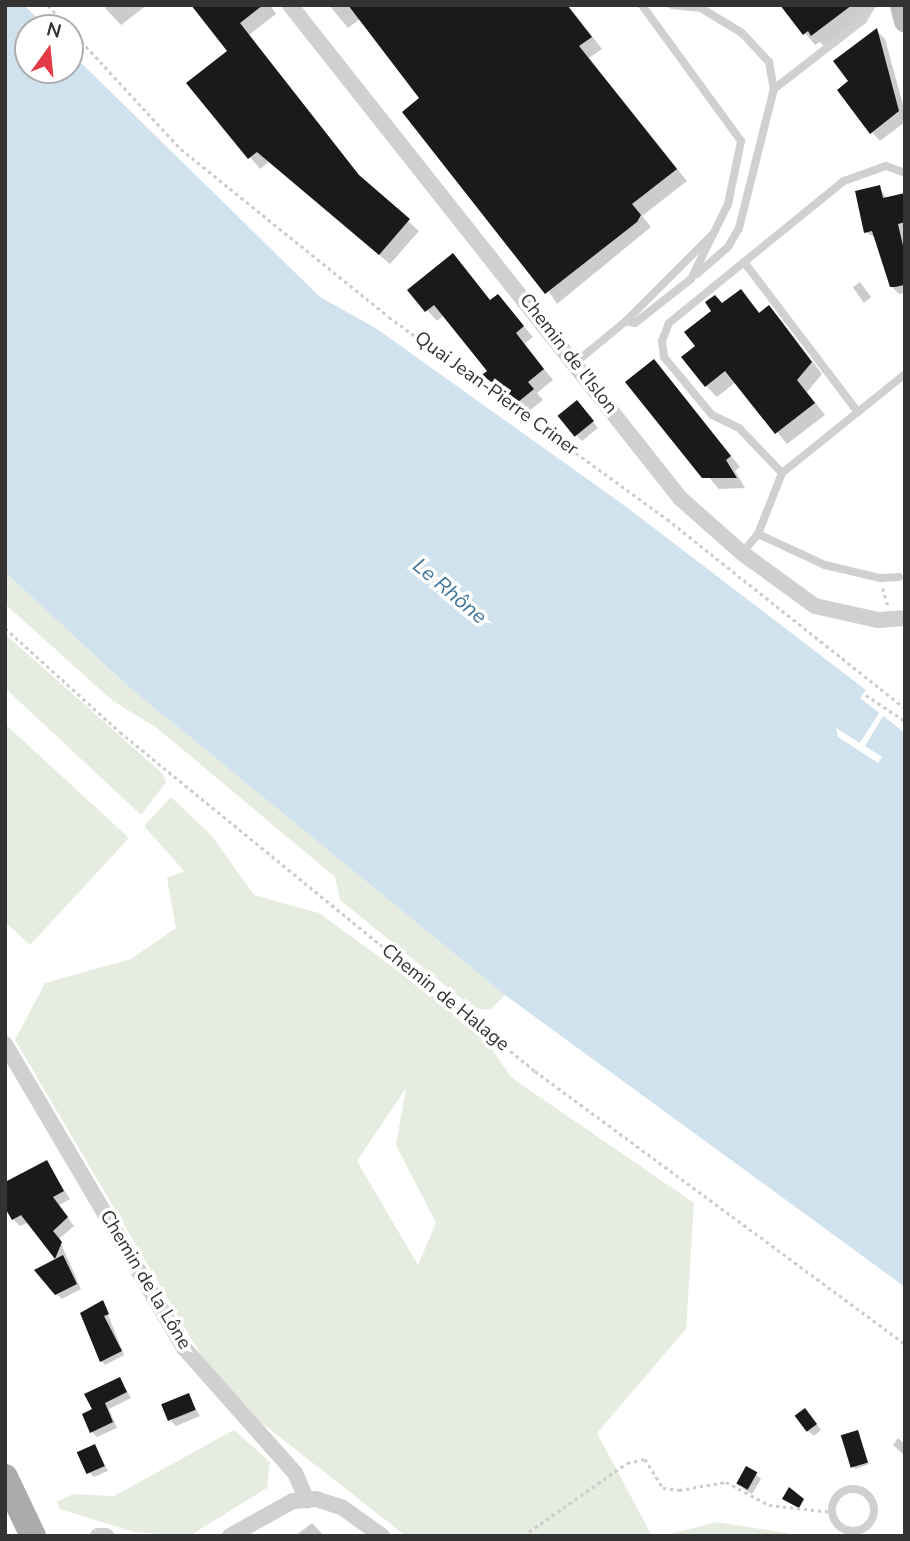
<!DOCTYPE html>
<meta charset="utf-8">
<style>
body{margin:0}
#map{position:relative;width:910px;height:1541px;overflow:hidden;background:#fff;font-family:"Nunito Sans",sans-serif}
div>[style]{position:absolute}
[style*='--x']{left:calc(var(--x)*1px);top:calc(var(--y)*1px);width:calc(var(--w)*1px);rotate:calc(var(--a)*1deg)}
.green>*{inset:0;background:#e6ecdf}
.water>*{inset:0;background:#cfe2ee}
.pier>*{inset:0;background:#fff}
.shadow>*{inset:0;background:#0003;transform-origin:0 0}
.building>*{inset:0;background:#1a1a1a;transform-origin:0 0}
.path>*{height:2.5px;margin-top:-1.25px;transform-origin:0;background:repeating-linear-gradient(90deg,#cdcdcd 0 3.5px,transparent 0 7px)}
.lane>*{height:8px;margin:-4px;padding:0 4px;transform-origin:4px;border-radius:4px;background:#d0d0d0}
.lane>.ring{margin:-4px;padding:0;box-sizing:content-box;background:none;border:8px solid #d0d0d0;border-radius:50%}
.street>*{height:16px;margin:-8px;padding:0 8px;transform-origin:8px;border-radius:8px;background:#d0d0d0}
.secondary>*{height:23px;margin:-11.5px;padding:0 11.5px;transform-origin:11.5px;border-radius:11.5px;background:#bdbdbd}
.primary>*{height:26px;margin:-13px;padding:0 13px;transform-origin:13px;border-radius:13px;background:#ababab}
span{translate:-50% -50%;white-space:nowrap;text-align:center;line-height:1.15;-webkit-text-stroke:7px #fff;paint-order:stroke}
.street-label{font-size:19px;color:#333}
.water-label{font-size:21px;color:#3f7597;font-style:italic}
.frame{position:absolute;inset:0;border:7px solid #333;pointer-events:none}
.north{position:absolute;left:14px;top:14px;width:70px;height:70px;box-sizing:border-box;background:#fff;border:2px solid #adadad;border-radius:50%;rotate:15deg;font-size:19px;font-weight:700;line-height:28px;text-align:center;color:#333}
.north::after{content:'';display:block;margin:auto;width:24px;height:32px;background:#e63946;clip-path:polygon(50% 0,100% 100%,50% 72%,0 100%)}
</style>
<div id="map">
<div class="green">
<div style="clip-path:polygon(5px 572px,129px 687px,505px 995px,490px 1010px,473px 1008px,340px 900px,335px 877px,157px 728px,113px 701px,5px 604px)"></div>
<div style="clip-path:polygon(5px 634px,163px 774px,166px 782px,141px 815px,5px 688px)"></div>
<div style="clip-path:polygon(5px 724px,129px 838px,30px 945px,5px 922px)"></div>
<div style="clip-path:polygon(evenodd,171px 797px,211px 835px,254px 895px,319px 913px,477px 1028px,512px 1078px,694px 1203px,686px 1329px,597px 1433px,652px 1536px,406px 1536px,263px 1424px,205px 1362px,15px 1040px,45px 983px,131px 959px,176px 928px,167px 878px,184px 871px,144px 826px,171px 797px,406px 1088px,396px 1145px,436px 1223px,418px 1265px,357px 1161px,406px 1088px)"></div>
<div style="clip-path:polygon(234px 1430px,270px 1462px,267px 1488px,189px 1536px,134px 1532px,60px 1509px,57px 1502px,73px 1494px,114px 1496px)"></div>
<div style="clip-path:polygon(717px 1522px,787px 1533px,789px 1536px,662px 1536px)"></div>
</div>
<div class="water">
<div style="clip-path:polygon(5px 5px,24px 5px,47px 28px,28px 28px,28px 70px,70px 70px,70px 52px,320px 297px,377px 329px,625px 506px,866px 690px,860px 698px,905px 733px,905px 1287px,505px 995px,129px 687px,5px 572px)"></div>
</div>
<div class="pier">
<div style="clip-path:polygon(881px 710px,885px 713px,865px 746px,882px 757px,878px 763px,838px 737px,836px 728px,860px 743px)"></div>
</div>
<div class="shadow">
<div style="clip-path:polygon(109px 5px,147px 5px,121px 25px,105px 8px)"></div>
<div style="clip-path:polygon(193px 5px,270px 5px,276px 14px,249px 35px,365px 183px,419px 231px,390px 264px,269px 162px,260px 169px,188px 83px,230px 51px)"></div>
<div style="clip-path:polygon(329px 5px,568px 5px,602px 49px,589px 58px,687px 181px,642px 216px,651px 227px,557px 304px,422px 99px,360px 19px,348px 28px)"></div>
<div style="clip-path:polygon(782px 5px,876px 5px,876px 6px,824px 46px,820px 42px,815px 45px)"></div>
<div style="clip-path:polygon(877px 31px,885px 39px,905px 112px,905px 122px,880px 141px,872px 132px,851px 81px)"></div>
<div style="clip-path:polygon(879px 187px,887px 199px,905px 195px,905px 293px,899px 294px,892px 287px,876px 238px,865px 232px)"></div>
<div style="clip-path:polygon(453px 255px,491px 302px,498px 296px,533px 337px,524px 344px,553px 380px,537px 393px,543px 400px,529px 411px,484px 375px,489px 372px,444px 315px,437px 321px,409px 290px)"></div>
<div style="left:860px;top:282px;width:19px;height:9px;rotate:54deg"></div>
<div style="clip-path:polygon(741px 291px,761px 314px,769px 308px,780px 319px,822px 374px,807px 392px,825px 415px,787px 444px,736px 382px,717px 397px,706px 386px,698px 347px,723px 305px)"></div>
<div style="clip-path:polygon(664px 372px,740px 467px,735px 471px,745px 488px,719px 489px,627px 382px)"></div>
<div style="clip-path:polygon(582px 408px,598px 428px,582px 441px,577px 436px)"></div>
<div style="clip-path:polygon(46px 1162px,70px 1199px,59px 1205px,74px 1226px,59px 1239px,81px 1289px,62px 1299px,56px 1294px,58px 1260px,29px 1222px,20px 1226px,13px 1219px)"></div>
<div style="clip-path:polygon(103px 1302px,124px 1355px,105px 1365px,101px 1361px)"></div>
<div style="clip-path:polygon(120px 1379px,131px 1398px,109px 1409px,117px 1428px,97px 1437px,92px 1432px,94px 1410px)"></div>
<div style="clip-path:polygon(188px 1396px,200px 1416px,176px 1426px,171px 1421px)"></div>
<div style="clip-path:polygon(810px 1415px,821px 1430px,814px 1436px,808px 1431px)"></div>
<div style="clip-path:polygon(857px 1432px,869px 1464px,855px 1469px,853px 1466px)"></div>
<div style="clip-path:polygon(898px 1438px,905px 1444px,905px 1456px,893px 1445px)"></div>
<div style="clip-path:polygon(95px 1446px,108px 1471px,94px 1477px,89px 1472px)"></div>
<div style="clip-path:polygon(756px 1474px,761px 1479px,752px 1494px,742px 1488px)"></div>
<div style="clip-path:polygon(312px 1523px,324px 1536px,295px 1536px)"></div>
</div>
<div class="building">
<div style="clip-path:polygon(191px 5px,263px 5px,240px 23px,359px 175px,410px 219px,379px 255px,257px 152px,248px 159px,186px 83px,227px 51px)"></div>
<div style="clip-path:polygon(348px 5px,567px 5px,592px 37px,579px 46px,677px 169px,632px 204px,641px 215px,637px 222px,545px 294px,402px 112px,419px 98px)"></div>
<div style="clip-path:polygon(780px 5px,852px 5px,811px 36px,808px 31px,803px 35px)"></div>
<div style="clip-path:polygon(877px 28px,899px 111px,870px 134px,837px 90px,848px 81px,833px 61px)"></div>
<div style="clip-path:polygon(880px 185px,883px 198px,905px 193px,905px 222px,898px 224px,905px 254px,904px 285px,895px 287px,890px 287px,872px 231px,864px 233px,855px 191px)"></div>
<div style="clip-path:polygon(453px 253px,490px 300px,498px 294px,524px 326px,516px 333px,544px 369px,528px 382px,534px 389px,518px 402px,482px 375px,487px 371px,434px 305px,425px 312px,407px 290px)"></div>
<div style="clip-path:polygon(741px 289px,759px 313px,769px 305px,812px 362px,797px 380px,815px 403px,775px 434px,725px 371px,705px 387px,681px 357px,695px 346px,684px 332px,711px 311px,705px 302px,715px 295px,722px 303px)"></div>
<div style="clip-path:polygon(654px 359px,731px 456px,726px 460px,737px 478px,702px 478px,625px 382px)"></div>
<div style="left:577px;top:400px;width:27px;height:25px;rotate:51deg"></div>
<div style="clip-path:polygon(47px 1160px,64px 1191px,53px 1197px,68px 1217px,53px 1231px,62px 1242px,55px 1259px,21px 1215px,12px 1220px,5px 1208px,5px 1182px)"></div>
<div style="clip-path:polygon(63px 1255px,77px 1284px,55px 1295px,34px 1270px)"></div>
<div style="clip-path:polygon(103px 1300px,109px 1314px,104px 1316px,122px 1351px,100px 1362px,80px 1313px)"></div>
<div style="clip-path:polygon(120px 1377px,127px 1392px,105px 1403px,113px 1422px,90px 1433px,82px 1414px,92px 1409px,84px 1394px)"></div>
<div style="left:189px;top:1393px;width:18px;height:30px;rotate:68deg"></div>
<div style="left:805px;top:1408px;width:20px;height:13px;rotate:53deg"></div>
<div style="left:858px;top:1430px;width:34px;height:18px;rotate:73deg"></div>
<div style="left:95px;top:1444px;width:24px;height:20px;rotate:66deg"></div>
<div style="left:746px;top:1466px;width:13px;height:20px;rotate:29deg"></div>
<div style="clip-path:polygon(789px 1487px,804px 1499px,799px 1508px,782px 1499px)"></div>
</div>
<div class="path">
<div style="--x:48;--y:5;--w:196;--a:47.3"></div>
<div style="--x:181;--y:149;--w:267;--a:38.9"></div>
<div style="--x:389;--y:317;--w:344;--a:36"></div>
<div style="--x:667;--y:519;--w:304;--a:38.5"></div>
<div style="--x:883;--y:588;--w:18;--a:74"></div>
<div style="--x:5;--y:628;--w:155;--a:42.1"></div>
<div style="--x:120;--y:732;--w:536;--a:39.24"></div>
<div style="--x:535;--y:1071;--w:460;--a:36.4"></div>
<div style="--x:866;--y:695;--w:47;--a:33.7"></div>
<div style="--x:523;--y:1536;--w:127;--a:-35.1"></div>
<div style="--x:627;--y:1463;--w:18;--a:-13"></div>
<div style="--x:645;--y:1459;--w:34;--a:58"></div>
<div style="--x:663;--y:1488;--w:16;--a:7"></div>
<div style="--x:679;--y:1490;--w:48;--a:-9.7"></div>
<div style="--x:726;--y:1482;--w:49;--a:28.1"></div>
<div style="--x:769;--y:1505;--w:63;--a:6.3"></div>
</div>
<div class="lane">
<div style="--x:672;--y:5;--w:29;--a:6"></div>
<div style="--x:701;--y:8;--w:48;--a:31.4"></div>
<div style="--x:742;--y:33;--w:40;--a:47"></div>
<div style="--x:769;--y:62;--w:27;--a:80"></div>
<div style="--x:744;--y:262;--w:188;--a:52.8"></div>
<div style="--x:697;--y:274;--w:41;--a:-41.1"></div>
<div style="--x:728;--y:247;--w:22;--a:-60"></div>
<div style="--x:739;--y:228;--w:143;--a:-75.9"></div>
<div style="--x:774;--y:89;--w:113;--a:-37.8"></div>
<div style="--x:863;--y:20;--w:17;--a:-59"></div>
<div style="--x:626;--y:321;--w:9;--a:13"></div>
<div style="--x:635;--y:323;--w:71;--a:-38.2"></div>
<div style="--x:691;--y:279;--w:84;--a:-63.7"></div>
<div style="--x:728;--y:204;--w:64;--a:-78.3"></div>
<div style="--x:741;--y:141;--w:168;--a:-126.1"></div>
<div style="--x:575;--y:363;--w:66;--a:-39.5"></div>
<div style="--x:626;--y:321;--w:123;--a:-45"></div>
<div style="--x:782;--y:473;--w:62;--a:-133.7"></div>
<div style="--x:739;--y:428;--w:30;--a:-154"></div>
<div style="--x:712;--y:415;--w:75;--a:-129.6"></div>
<div style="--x:664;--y:357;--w:16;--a:-97"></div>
<div style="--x:662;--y:341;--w:19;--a:-69"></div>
<div style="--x:669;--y:323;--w:225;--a:-39.1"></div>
<div style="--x:844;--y:181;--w:45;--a:-19.7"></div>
<div style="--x:886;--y:166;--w:20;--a:20"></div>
<div style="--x:758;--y:534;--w:74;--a:24.8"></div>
<div style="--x:825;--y:565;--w:57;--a:13.3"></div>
<div style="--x:880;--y:578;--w:19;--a:-3"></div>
<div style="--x:742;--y:553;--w:25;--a:-50"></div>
<div style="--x:758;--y:534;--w:66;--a:-68.5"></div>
<div style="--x:782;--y:473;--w:158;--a:-38.8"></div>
<div class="ring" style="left:832px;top:1489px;width:34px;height:34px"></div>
</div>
<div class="street">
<div style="--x:290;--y:5;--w:629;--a:51.65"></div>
<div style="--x:680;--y:498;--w:83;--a:41.6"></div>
<div style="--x:742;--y:553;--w:90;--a:36"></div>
<div style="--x:815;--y:606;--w:65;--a:12.5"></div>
<div style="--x:878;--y:620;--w:27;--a:-4"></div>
<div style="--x:5;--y:1044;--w:353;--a:59.5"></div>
<div style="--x:184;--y:1348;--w:167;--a:48.4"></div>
<div style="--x:295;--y:1473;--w:30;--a:66"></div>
<div style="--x:98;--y:1536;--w:8;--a:0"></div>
<div style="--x:230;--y:1536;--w:72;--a:-29.1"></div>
<div style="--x:293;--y:1501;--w:23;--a:-5"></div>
<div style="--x:316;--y:1499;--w:28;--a:18"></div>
<div style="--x:343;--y:1508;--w:48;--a:35.7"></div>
</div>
<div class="secondary">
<div style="--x:901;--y:5;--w:16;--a:76"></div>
</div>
<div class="primary">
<div style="--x:5;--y:1477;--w:65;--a:64.6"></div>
</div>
<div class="street-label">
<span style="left:568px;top:354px;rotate:52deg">Chemin de l'Islon</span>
<span style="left:496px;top:394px;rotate:36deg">Quai Jean-Pierre Criner</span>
<span style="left:445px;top:998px;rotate:39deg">Chemin de Halage</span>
<span style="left:145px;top:1280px;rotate:59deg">Chemin de la Lône</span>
</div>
<div class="water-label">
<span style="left:450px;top:591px;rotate:40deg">Le Rhône</span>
</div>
<div class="frame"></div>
<div class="north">N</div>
</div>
